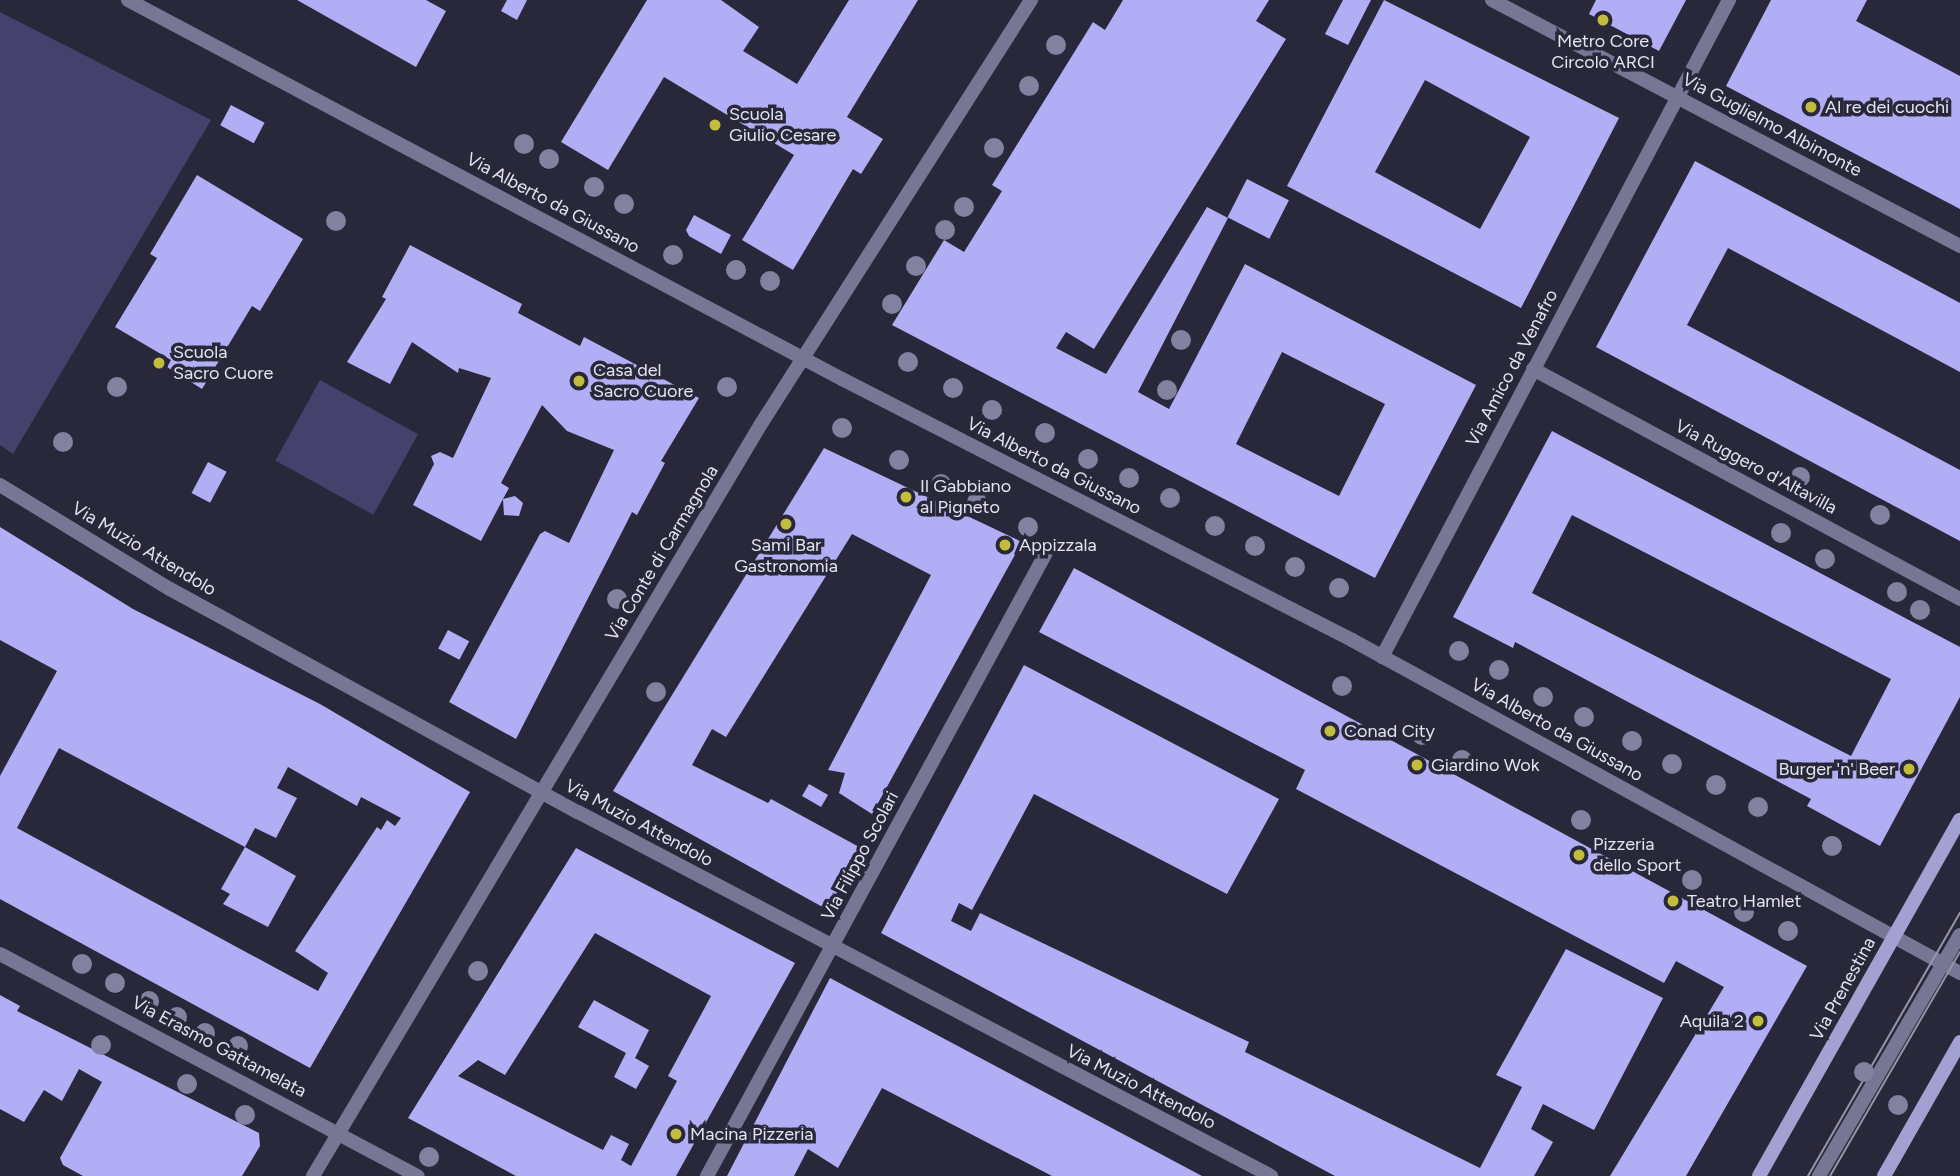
<!DOCTYPE html>
<style>
body{margin:0}
#map{position:relative;width:1960px;height:1176px;overflow:hidden;background:#29283b;font-family:Figtree,sans-serif}
div>[style]{position:absolute}
[style*='--x']{left:calc(var(--x)*1px);top:calc(var(--y)*1px);width:calc(var(--w)*1px);rotate:calc(var(--a)*1deg)}
.green>*{inset:0;background:#44416c;transform-origin:0 0}
.building>*{inset:0;background:#b2aef6;transform-origin:0 0}
.lane>*{height:14px;margin:-7px;padding:0 7px;transform-origin:7px;border-radius:7px;background:#777694}
.street>*{height:14px;margin:-7px;padding:0 7px;transform-origin:7px;border-radius:7px;background:#777694}
.secondary>*{height:14px;margin:-7px;padding:0 7px;transform-origin:7px;border-radius:7px;background:#a3a1d1}
.tram>*{height:2px;margin:-1px;padding:0 1px;transform-origin:1px;border-radius:1px;background:#9695a5}
.trees>*{width:20px;height:20px;margin:-10px;border-radius:50%;background:#82819f}
.dots>*{width:19px;height:19px;translate:-50% -50%;box-sizing:border-box;border:4px solid #29283b;border-radius:50%}
span{translate:-50% -50%;white-space:nowrap;text-align:center;line-height:1.15;-webkit-text-stroke:7px #29283b;paint-order:stroke}
.poi-label{font-size:18px;color:#e4e4f1}
.left{translate:0 -50%;text-align:left}
.right{translate:-100% -50%;text-align:right}
.street-label{font-size:18px;color:#e4e4f1}
</style>
<div id="map">
<div class="green">
<div style="clip-path:polygon(0 12px,211px 120px,13px 454px,0 445px)"></div>
<div style="left:320px;top:380px;width:112px;height:92px;rotate:29deg"></div>
</div>
<div class="building">
<div style="clip-path:polygon(297px 0,426px 0,446px 11px,416px 67px)"></div>
<div style="clip-path:polygon(507px 0,527px 0,517px 20px,501px 11px)"></div>
<div style="clip-path:polygon(647px 0,721px 0,759px 27px,743px 51px,797px 84px,849px 0,918px 0,847px 117px,883px 139px,861px 174px,853px 169px,793px 270px,742px 240px,794px 155px,664px 77px,608px 170px,561px 142px)"></div>
<div style="clip-path:polygon(evenodd,1123px 0,1269px 0,1256px 21px,1286px 39px,1094px 349px,1066px 332px,1056px 348px,1106px 374px,1207px 207px,1228px 218px,1138px 392px,1169px 409px,1245px 264px,1476px 385px,1375px 578px,892px 325px,944px 240px,964px 252px,1002px 191px,992px 185px,1093px 22px,1105px 30px,1123px 0,1282px 352px,1385px 404px,1339px 496px,1236px 444px,1282px 352px)"></div>
<div style="clip-path:polygon(1343px 0,1371px 0,1348px 45px,1325px 34px)"></div>
<div style="clip-path:polygon(evenodd,1384px 0,1619px 118px,1521px 308px,1287px 186px,1384px 0,1425px 80px,1530px 137px,1480px 229px,1375px 172px,1425px 80px)"></div>
<div style="clip-path:polygon(1596px 0,1686px 0,1659px 51px,1589px 14px)"></div>
<div style="clip-path:polygon(1771px 0,1867px 0,1856px 21px,1960px 76px,1960px 209px,1726px 86px)"></div>
<div style="left:231px;top:105px;width:38px;height:23px;rotate:28deg"></div>
<div style="clip-path:polygon(1695px 161px,1960px 303px,1960px 372px,1728px 248px,1687px 325px,1960px 470px,1960px 541px,1596px 347px)"></div>
<div style="clip-path:polygon(197px 175px,303px 239px,260px 311px,252px 306px,202px 389px,167px 367px,171px 360px,115px 327px,157px 258px,150px 254px)"></div>
<div style="left:1247px;top:179px;width:47px;height:43px;rotate:27deg"></div>
<div style="clip-path:polygon(694px 215px,731px 235px,721px 254px,689px 236px,686px 230px)"></div>
<div style="clip-path:polygon(410px 245px,522px 304px,518px 313px,580px 346px,584px 337px,699px 398px,661px 461px,665px 463px,637px 515px,632px 512px,625px 526px,516px 739px,449px 702px,540px 534px,545px 531px,569px 543px,614px 450px,567px 431px,542px 405px,501px 483px,509px 488px,503px 499px,515px 496px,523px 503px,519px 516px,504px 515px,503px 499px,481px 541px,413px 505px,434px 464px,431px 456px,440px 452px,453px 458px,491px 378px,459px 368px,458px 373px,412px 342px,390px 384px,347px 362px,386px 299px,382px 297px)"></div>
<div style="clip-path:polygon(evenodd,1552px 431px,1960px 647px,1960px 697px,1880px 846px,1807px 806px,1811px 799px,1515px 642px,1513px 648px,1453px 617px,1552px 431px,1572px 515px,1891px 679px,1851px 756px,1532px 593px,1572px 515px)"></div>
<div style="clip-path:polygon(824px 448px,1022px 542px,872px 814px,839px 793px,845px 773px,828px 770px,931px 575px,852px 534px,726px 737px,712px 729px,692px 765px,768px 803px,771px 799px,861px 848px,828px 910px,613px 791px)"></div>
<div style="left:208px;top:462px;width:21px;height:35px;rotate:28deg"></div>
<div style="clip-path:polygon(evenodd,0 527px,133px 609px,320px 704px,470px 792px,310px 1068px,0 899px,0 776px,57px 671px,0 640px,0 527px,59px 748px,245px 847px,221px 889px,230px 894px,223px 904px,268px 927px,296px 876px,245px 847px,255px 828px,276px 838px,297px 798px,277px 788px,288px 767px,357px 806px,361px 797px,401px 818px,395px 826px,387px 820px,381px 830px,377px 827px,295px 951px,328px 973px,318px 991px,17px 828px,59px 748px)"></div>
<div style="clip-path:polygon(1074px 568px,1807px 966px,1686px 1176px,1610px 1176px,1724px 987px,1676px 961px,1664px 983px,1296px 789px,1305px 770px,1039px 632px)"></div>
<div style="left:448px;top:630px;width:24px;height:21px;rotate:28deg"></div>
<div style="clip-path:polygon(1024px 665px,1279px 799px,1227px 894px,1034px 794px,972px 910px,959px 903px,951px 921px,971px 931px,980px 913px,1249px 1042px,1245px 1052px,1480px 1168px,1522px 1087px,1496px 1075px,1566px 949px,1663px 998px,1594px 1130px,1543px 1104px,1531px 1129px,1553px 1142px,1534px 1176px,1335px 1176px,881px 933px)"></div>
<div style="left:809px;top:784px;width:22px;height:14px;rotate:30deg"></div>
<div style="clip-path:polygon(evenodd,576px 848px,795px 963px,676px 1176px,516px 1176px,408px 1118px,576px 848px,595px 933px,711px 996px,668px 1076px,677px 1081px,631px 1166px,621px 1160px,629px 1144px,611px 1135px,603px 1150px,458px 1076px,478px 1060px,505px 1075px,595px 933px)"></div>
<div style="clip-path:polygon(830px 978px,1202px 1176px,1052px 1176px,882px 1088px,838px 1168px,808px 1149px,794px 1176px,727px 1176px)"></div>
<div style="clip-path:polygon(0 995px,20px 1006px,17px 1011px,259px 1133px,260px 1146px,242px 1176px,83px 1176px,63px 1165px,60px 1158px,102px 1082px,79px 1069px,62px 1101px,44px 1090px,24px 1122px,0 1109px)"></div>
<div style="clip-path:polygon(594px 1000px,649px 1030px,635px 1058px,649px 1066px,636px 1089px,614px 1077px,626px 1053px,578px 1027px)"></div>
</div>
<div class="lane">
<div style="--x:1819;--y:1176;--w:279;--a:-59.7"></div>
</div>
<div class="street">
<div style="--x:128;--y:0;--w:808;--a:27.96"></div>
<div style="--x:842;--y:379;--w:573;--a:27.1"></div>
<div style="--x:1352;--y:640;--w:693;--a:28.71"></div>
<div style="--x:1492;--y:0;--w:529;--a:27.73"></div>
<div style="--x:1533;--y:369;--w:485;--a:28.3"></div>
<div style="--x:0;--y:485;--w:199;--a:31.5"></div>
<div style="--x:170;--y:589;--w:465;--a:28.7"></div>
<div style="--x:578;--y:812;--w:783;--a:27.71"></div>
<div style="--x:1382;--y:657;--w:743;--a:-62.16"></div>
<div style="--x:0;--y:954;--w:473;--a:28"></div>
<div style="--x:313;--y:1176;--w:875;--a:-59.22"></div>
<div style="--x:761;--y:424;--w:503;--a:-57.51"></div>
<div style="--x:707;--y:1176;--w:709;--a:-61.45"></div>
</div>
<div class="secondary">
<div style="--x:1759;--y:1176;--w:409;--a:-60.6"></div>
<div style="--x:1884;--y:1176;--w:154;--a:-60.4"></div>
</div>
<div class="tram">
<div style="--x:1808;--y:1176;--w:304;--a:-60"></div>
<div style="--x:1830;--y:1176;--w:259;--a:-59.9"></div>
</div>
<div class="trees">
<div style="left:1056px;top:45px"></div>
<div style="left:1029px;top:86px"></div>
<div style="left:524px;top:144px"></div>
<div style="left:994px;top:148px"></div>
<div style="left:549px;top:159px"></div>
<div style="left:594px;top:187px"></div>
<div style="left:624px;top:204px"></div>
<div style="left:964px;top:207px"></div>
<div style="left:336px;top:221px"></div>
<div style="left:945px;top:230px"></div>
<div style="left:673px;top:255px"></div>
<div style="left:916px;top:266px"></div>
<div style="left:736px;top:270px"></div>
<div style="left:770px;top:281px"></div>
<div style="left:892px;top:304px"></div>
<div style="left:1181px;top:340px"></div>
<div style="left:908px;top:362px"></div>
<div style="left:117px;top:387px"></div>
<div style="left:727px;top:387px"></div>
<div style="left:953px;top:388px"></div>
<div style="left:1167px;top:390px"></div>
<div style="left:992px;top:410px"></div>
<div style="left:842px;top:428px"></div>
<div style="left:1045px;top:433px"></div>
<div style="left:63px;top:442px"></div>
<div style="left:1088px;top:459px"></div>
<div style="left:899px;top:460px"></div>
<div style="left:1800px;top:477px"></div>
<div style="left:1129px;top:478px"></div>
<div style="left:941px;top:484px"></div>
<div style="left:1170px;top:498px"></div>
<div style="left:977px;top:502px"></div>
<div style="left:1880px;top:515px"></div>
<div style="left:1215px;top:526px"></div>
<div style="left:1028px;top:527px"></div>
<div style="left:1781px;top:533px"></div>
<div style="left:1255px;top:546px"></div>
<div style="left:1825px;top:559px"></div>
<div style="left:1295px;top:567px"></div>
<div style="left:1339px;top:588px"></div>
<div style="left:1897px;top:592px"></div>
<div style="left:617px;top:599px"></div>
<div style="left:1920px;top:610px"></div>
<div style="left:1459px;top:651px"></div>
<div style="left:1499px;top:670px"></div>
<div style="left:1342px;top:686px"></div>
<div style="left:656px;top:692px"></div>
<div style="left:1543px;top:697px"></div>
<div style="left:1584px;top:717px"></div>
<div style="left:1422px;top:735px"></div>
<div style="left:1632px;top:741px"></div>
<div style="left:1462px;top:760px"></div>
<div style="left:1672px;top:764px"></div>
<div style="left:1716px;top:785px"></div>
<div style="left:1758px;top:807px"></div>
<div style="left:1581px;top:820px"></div>
<div style="left:1832px;top:846px"></div>
<div style="left:1692px;top:880px"></div>
<div style="left:1744px;top:912px"></div>
<div style="left:1788px;top:931px"></div>
<div style="left:82px;top:964px"></div>
<div style="left:478px;top:971px"></div>
<div style="left:115px;top:983px"></div>
<div style="left:149px;top:1001px"></div>
<div style="left:177px;top:1017px"></div>
<div style="left:205px;top:1033px"></div>
<div style="left:101px;top:1045px"></div>
<div style="left:238px;top:1046px"></div>
<div style="left:1864px;top:1072px"></div>
<div style="left:187px;top:1084px"></div>
<div style="left:1898px;top:1105px"></div>
<div style="left:245px;top:1115px"></div>
<div style="left:429px;top:1157px"></div>
</div>
<div class="dots">
<div style="left:1603px;top:20px;background:#c3bd3e"></div>
<div style="left:1811px;top:107px;background:#c3bd3e"></div>
<div style="left:715px;top:125px;background:#c3bd3e"></div>
<div style="left:159px;top:363px;background:#c3bd3e"></div>
<div style="left:579px;top:381px;background:#c3bd3e"></div>
<div style="left:906px;top:497px;background:#c3bd3e"></div>
<div style="left:786px;top:524px;background:#c3bd3e"></div>
<div style="left:1005px;top:545px;background:#c3bd3e"></div>
<div style="left:1330px;top:731px;background:#c3bd3e"></div>
<div style="left:1417px;top:765px;background:#c3bd3e"></div>
<div style="left:1909px;top:769px;background:#c3bd3e"></div>
<div style="left:1579px;top:855px;background:#c3bd3e"></div>
<div style="left:1673px;top:901px;background:#c3bd3e"></div>
<div style="left:1758px;top:1021px;background:#c3bd3e"></div>
<div style="left:676px;top:1134px;background:#c3bd3e"></div>
</div>
<div class="poi-label">
<span style="left:1603px;top:52px">Metro Core<br>Circolo ARCI</span>
<span class="left" style="left:1825px;top:107px">Al re dei cuochi</span>
<span class="left" style="left:729px;top:125px">Scuola<br>Giulio Cesare</span>
<span class="left" style="left:173px;top:363px">Scuola<br>Sacro Cuore</span>
<span class="left" style="left:593px;top:381px">Casa del<br>Sacro Cuore</span>
<span class="left" style="left:920px;top:497px">Il Gabbiano<br>al Pigneto</span>
<span class="left" style="left:1019px;top:545px">Appizzala</span>
<span style="left:786px;top:556px">Sami Bar<br>Gastronomia</span>
<span class="left" style="left:1344px;top:731px">Conad City</span>
<span class="left" style="left:1431px;top:765px">Giardino Wok</span>
<span class="right" style="left:1895px;top:769px">Burger 'n' Beer</span>
<span class="left" style="left:1593px;top:855px">Pizzeria<br>dello Sport</span>
<span class="left" style="left:1687px;top:901px">Teatro Hamlet</span>
<span class="right" style="left:1744px;top:1021px">Aquila 2</span>
<span class="left" style="left:690px;top:1134px">Macina Pizzeria</span>
</div>
<div class="street-label">
<span style="left:1772px;top:125px;rotate:28deg">Via Guglielmo Albimonte</span>
<span style="left:553px;top:203px;rotate:28deg">Via Alberto da Giussano</span>
<span style="left:1512px;top:368px;rotate:-62deg">Via Amico da Venafro</span>
<span style="left:1054px;top:466px;rotate:27deg">Via Alberto da Giussano</span>
<span style="left:1756px;top:467px;rotate:28deg">Via Ruggero d'Altavilla</span>
<span style="left:144px;top:549px;rotate:31deg">Via Muzio Attendolo</span>
<span style="left:662px;top:553px;rotate:-59deg">Via Conte di Carmagnola</span>
<span style="left:1557px;top:730px;rotate:29deg">Via Alberto da Giussano</span>
<span style="left:639px;top:823px;rotate:28deg">Via Muzio Attendolo</span>
<span style="left:860px;top:856px;rotate:-62deg">Via Filippo Scolari</span>
<span style="left:1843px;top:989px;rotate:-61deg">Via Prenestina</span>
<span style="left:219px;top:1047px;rotate:28deg">Via Erasmo Gattamelata</span>
<span style="left:1141px;top:1087px;rotate:27deg">Via Muzio Attendolo</span>
</div>
</div>
